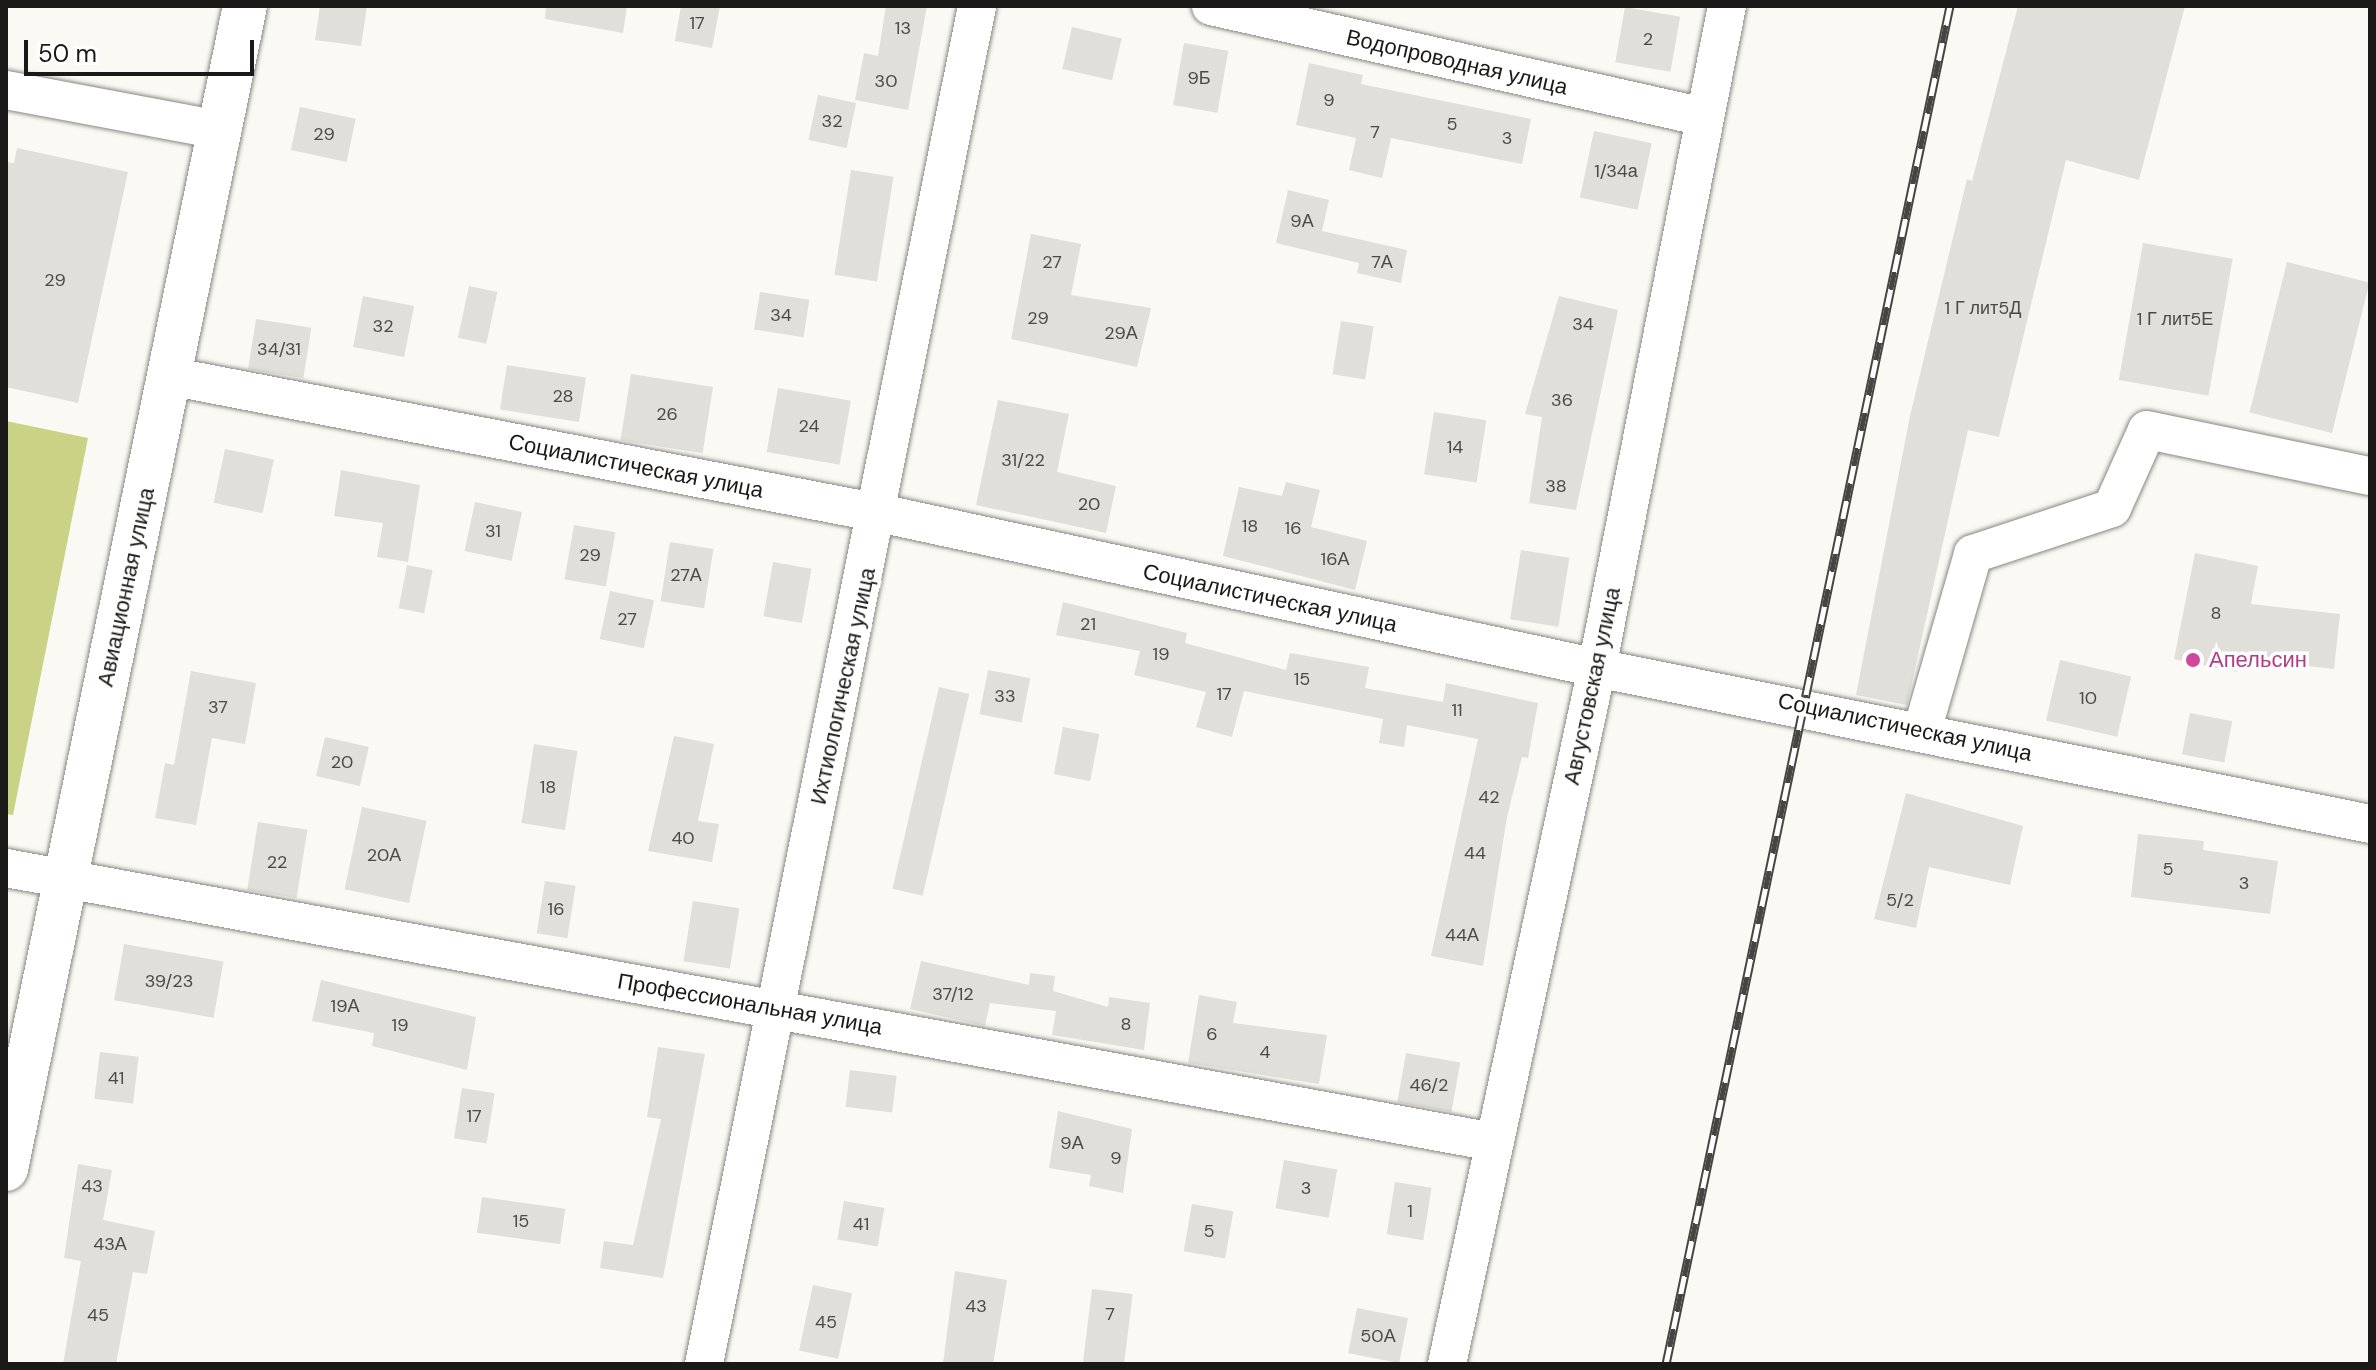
<!DOCTYPE html>
<meta charset="utf-8">
<style>
body{margin:0}
#map{position:relative;width:2376px;height:1370px;overflow:hidden;background:#fbf9f3;font-family:"DM Sans",sans-serif}
div>[style]{position:absolute}
[style*='--x']{left:calc(var(--x)*1px);top:calc(var(--y)*1px);width:calc(var(--w)*1px);rotate:calc(var(--a)*1deg)}
.green>*{inset:0;background:#cad385}
.building>*{inset:0;background:#e0dfd9;transform-origin:0 0}
.roads{filter:drop-shadow(0 0 2px #898782) drop-shadow(0 0 2px #898782)}
.minor>*{height:38px;margin:-19px;padding:0 19px;transform-origin:19px;border-radius:19px;background:#fff}
.major>*{height:44px;margin:-22px;padding:0 22px;transform-origin:22px;border-radius:22px;background:#fff}
.rail>*{height:9px;margin-top:-4.5px;transform-origin:0;background:repeating-linear-gradient(90deg,#fff 0 18px,#464542 0 36px);box-sizing:border-box;border-block:2px solid #464542}
.dots>*{width:22px;height:22px;translate:-50% -50%;box-sizing:border-box;border:4px solid #fff;border-radius:50%}
span{translate:-50% -50%;white-space:nowrap;text-align:center;line-height:1.15;-webkit-text-stroke:7px #fff;paint-order:stroke}
.number-label{font-size:18px;color:#4c4a48}
.number-label span{-webkit-text-stroke-width:0}
.street-label{font-size:22px;color:#1a1917}
.hotel-label{font-size:22px;color:#b23c85}
.left{translate:0 -50%;text-align:left}
.frame{position:absolute;inset:0;border:8px solid #1a1917;pointer-events:none}
.scale{position:absolute;left:24px;top:40px;width:230px;height:36px;box-sizing:border-box;border:4px solid #1a1917;border-top:0;padding-left:10px;font-size:24px;line-height:28px;white-space:nowrap;color:#1a1917;-webkit-text-stroke:6px #fff;paint-order:stroke}
</style>
<div id="map">
<div class="green">
<div style="clip-path:polygon(6px 421px,88px 438px,13px 815px,6px 814px)"></div>
</div>
<div class="building">
<div style="clip-path:polygon(320px 6px,367px 6px,361px 46px,315px 40px)"></div>
<div style="clip-path:polygon(546px 6px,627px 6px,623px 33px,545px 19px)"></div>
<div style="clip-path:polygon(681px 6px,720px 6px,712px 48px,675px 41px)"></div>
<div style="clip-path:polygon(886px 6px,927px 6px,908px 110px,855px 100px,864px 53px,878px 56px)"></div>
<div style="clip-path:polygon(2018px 6px,2185px 6px,2139px 180px,2066px 160px,1999px 437px,1968px 430px,1907px 705px,1856px 695px,1910px 416px,1967px 179px,1972px 181px)"></div>
<div style="left:1625px;top:7px;width:56px;height:56px;rotate:10deg"></div>
<div style="left:1072px;top:27px;width:51px;height:43px;rotate:13deg"></div>
<div style="left:1184px;top:43px;width:45px;height:63px;rotate:10deg"></div>
<div style="clip-path:polygon(1309px 63px,1363px 75px,1361px 84px,1531px 119px,1522px 164px,1391px 138px,1382px 178px,1349px 170px,1356px 138px,1296px 125px)"></div>
<div style="left:818px;top:95px;width:39px;height:46px;rotate:12deg"></div>
<div style="left:300px;top:107px;width:57px;height:44px;rotate:12deg"></div>
<div style="left:1594px;top:131px;width:59px;height:68px;rotate:12deg"></div>
<div style="clip-path:polygon(17px 148px,128px 172px,78px 403px,6px 387px,6px 162px,14px 163px)"></div>
<div style="left:851px;top:170px;width:43px;height:106px;rotate:9deg"></div>
<div style="clip-path:polygon(1288px 190px,1329px 200px,1322px 231px,1407px 250px,1401px 283px,1357px 273px,1359px 263px,1276px 243px)"></div>
<div style="clip-path:polygon(1031px 234px,1081px 244px,1071px 295px,1151px 308px,1137px 367px,1011px 339px)"></div>
<div style="left:2143px;top:243px;width:91px;height:139px;rotate:10deg"></div>
<div style="left:2287px;top:262px;width:85px;height:155px;rotate:14deg"></div>
<div style="left:469px;top:286px;width:29px;height:53px;rotate:12deg"></div>
<div style="left:760px;top:292px;width:50px;height:38px;rotate:9deg"></div>
<div style="left:363px;top:296px;width:52px;height:52px;rotate:11deg"></div>
<div style="clip-path:polygon(1559px 296px,1618px 310px,1576px 510px,1529px 503px,1542px 417px,1525px 414px)"></div>
<div style="left:256px;top:319px;width:56px;height:51px;rotate:9deg"></div>
<div style="left:1341px;top:321px;width:33px;height:54px;rotate:9deg"></div>
<div style="left:507px;top:365px;width:80px;height:45px;rotate:9deg"></div>
<div style="left:631px;top:374px;width:83px;height:67px;rotate:9deg"></div>
<div style="left:778px;top:388px;width:74px;height:65px;rotate:10deg"></div>
<div style="clip-path:polygon(998px 400px,1069px 414px,1057px 472px,1116px 486px,1106px 533px,976px 505px)"></div>
<div style="left:1434px;top:412px;width:53px;height:63px;rotate:9deg"></div>
<div style="left:225px;top:449px;width:50px;height:55px;rotate:12deg"></div>
<div style="clip-path:polygon(341px 470px,420px 485px,408px 562px,377px 557px,383px 523px,334px 516px)"></div>
<div style="clip-path:polygon(1286px 482px,1320px 490px,1311px 527px,1367px 541px,1355px 590px,1223px 556px,1239px 487px,1282px 496px)"></div>
<div style="left:475px;top:502px;width:48px;height:50px;rotate:12deg"></div>
<div style="left:574px;top:525px;width:42px;height:55px;rotate:10deg"></div>
<div style="left:670px;top:542px;width:44px;height:60px;rotate:9deg"></div>
<div style="left:1521px;top:550px;width:49px;height:70px;rotate:9deg"></div>
<div style="clip-path:polygon(2195px 553px,2258px 566px,2251px 604px,2340px 614px,2334px 669px,2240px 658px,2237px 672px,2174px 659px)"></div>
<div style="left:773px;top:562px;width:39px;height:55px;rotate:10deg"></div>
<div style="left:407px;top:565px;width:26px;height:44px;rotate:11deg"></div>
<div style="left:610px;top:591px;width:45px;height:49px;rotate:12deg"></div>
<div style="clip-path:polygon(1063px 602px,1187px 633px,1185px 643px,1286px 670px,1290px 653px,1369px 667px,1365px 688px,1443px 702px,1446px 683px,1538px 703px,1528px 758px,1522px 757px,1507px 817px,1483px 966px,1431px 956px,1478px 739px,1407px 725px,1404px 747px,1379px 743px,1383px 719px,1244px 691px,1232px 737px,1196px 727px,1206px 692px,1134px 675px,1140px 651px,1056px 635px)"></div>
<div style="left:2060px;top:660px;width:73px;height:62px;rotate:13deg"></div>
<div style="left:988px;top:670px;width:43px;height:45px;rotate:11deg"></div>
<div style="clip-path:polygon(191px 671px,256px 683px,245px 744px,212px 738px,196px 825px,155px 818px,165px 763px,174px 765px)"></div>
<div style="left:939px;top:687px;width:31px;height:207px;rotate:13deg"></div>
<div style="left:2190px;top:713px;width:43px;height:42px;rotate:11deg"></div>
<div style="left:1063px;top:727px;width:37px;height:48px;rotate:11deg"></div>
<div style="clip-path:polygon(674px 736px,714px 744px,698px 821px,719px 824px,712px 862px,648px 851px)"></div>
<div style="left:325px;top:737px;width:45px;height:40px;rotate:13deg"></div>
<div style="left:534px;top:744px;width:44px;height:80px;rotate:9deg"></div>
<div style="clip-path:polygon(1906px 793px,2023px 826px,2010px 885px,1929px 867px,1916px 928px,1874px 919px)"></div>
<div style="left:362px;top:807px;width:66px;height:84px;rotate:12deg"></div>
<div style="left:258px;top:822px;width:50px;height:69px;rotate:9deg"></div>
<div style="clip-path:polygon(2138px 834px,2204px 841px,2203px 850px,2278px 861px,2270px 914px,2131px 897px)"></div>
<div style="left:545px;top:881px;width:31px;height:53px;rotate:9deg"></div>
<div style="left:693px;top:901px;width:47px;height:61px;rotate:9deg"></div>
<div style="left:124px;top:944px;width:101px;height:57px;rotate:10deg"></div>
<div style="clip-path:polygon(921px 961px,1029px 985px,1030px 973px,1055px 976px,1053px 991px,1108px 1007px,1109px 997px,1150px 1003px,1144px 1050px,1052px 1035px,1056px 1011px,990px 1003px,985px 1026px,910px 1009px)"></div>
<div style="clip-path:polygon(321px 980px,476px 1017px,467px 1070px,372px 1046px,374px 1033px,312px 1021px)"></div>
<div style="clip-path:polygon(1199px 995px,1237px 1002px,1233px 1023px,1327px 1035px,1319px 1084px,1188px 1063px)"></div>
<div style="clip-path:polygon(658px 1047px,705px 1054px,663px 1278px,600px 1268px,604px 1241px,633px 1245px,661px 1119px,647px 1117px)"></div>
<div style="left:100px;top:1052px;width:39px;height:47px;rotate:7deg"></div>
<div style="left:1406px;top:1053px;width:55px;height:50px;rotate:10deg"></div>
<div style="left:850px;top:1070px;width:47px;height:37px;rotate:7deg"></div>
<div style="left:462px;top:1088px;width:33px;height:51px;rotate:9deg"></div>
<div style="clip-path:polygon(1058px 1111px,1132px 1129px,1123px 1193px,1089px 1186px,1091px 1175px,1049px 1168px)"></div>
<div style="left:1284px;top:1160px;width:54px;height:49px;rotate:10deg"></div>
<div style="clip-path:polygon(78px 1164px,112px 1170px,103px 1220px,155px 1231px,147px 1274px,133px 1272px,116px 1364px,63px 1364px,81px 1261px,64px 1258px)"></div>
<div style="left:1395px;top:1182px;width:37px;height:53px;rotate:9deg"></div>
<div style="left:482px;top:1197px;width:84px;height:36px;rotate:8deg"></div>
<div style="left:844px;top:1201px;width:41px;height:39px;rotate:10deg"></div>
<div style="left:1192px;top:1204px;width:42px;height:48px;rotate:10deg"></div>
<div style="clip-path:polygon(955px 1271px,1007px 1280px,993px 1364px,943px 1364px)"></div>
<div style="left:813px;top:1285px;width:40px;height:67px;rotate:12deg"></div>
<div style="left:1092px;top:1289px;width:41px;height:76px;rotate:7deg"></div>
<div style="left:1357px;top:1308px;width:52px;height:46px;rotate:11deg"></div>
</div>
<div class="roads">
<div class="minor">
<div style="--x:1211;--y:6;--w:505;--a:12.69"></div>
<div style="--x:6;--y:90;--w:218;--a:10.6"></div>
<div style="--x:169;--y:376;--w:723;--a:10.92"></div>
<div style="--x:879;--y:513;--w:735;--a:12.18"></div>
<div style="--x:1597;--y:668;--w:789;--a:11.41"></div>
<div style="--x:1922;--y:731;--w:184;--a:-73.9"></div>
<div style="--x:1973;--y:554;--w:146;--a:-18.3"></div>
<div style="--x:2112;--y:508;--w:85;--a:-65.8"></div>
<div style="--x:2147;--y:430;--w:228;--a:11.7"></div>
<div style="--x:6;--y:868;--w:1512;--a:10.44"></div>
<div style="--x:704;--y:1364;--w:1385;--a:-78.63"></div>
<div style="--x:1447;--y:1364;--w:712;--a:-77.84"></div>
<div style="--x:1597;--y:668;--w:675;--a:-78.89"></div>
</div>
<div class="major">
<div style="--x:6;--y:1169;--w:1187;--a:-78.39"></div>
</div>
</div>
<div class="rail">
<div style="--x:1666;--y:1364;--w:1387;--a:-78.19"></div>
</div>
<div class="dots">
<div style="left:2193px;top:660px;background:#d1479c"></div>
</div>
<div class="number-label">
<span style="left:697px;top:23px">17</span>
<span style="left:903px;top:28px">13</span>
<span style="left:1648px;top:39px">2</span>
<span style="left:1199px;top:78px">9Б</span>
<span style="left:886px;top:81px">30</span>
<span style="left:1329px;top:100px">9</span>
<span style="left:832px;top:121px">32</span>
<span style="left:1452px;top:124px">5</span>
<span style="left:1375px;top:132px">7</span>
<span style="left:324px;top:134px">29</span>
<span style="left:1507px;top:138px">3</span>
<span style="left:1616px;top:171px">1/34а</span>
<span style="left:1302px;top:221px">9А</span>
<span style="left:1052px;top:262px">27</span>
<span style="left:1382px;top:262px">7А</span>
<span style="left:55px;top:280px">29</span>
<span style="left:1983px;top:308px">1 Г лит5Д</span>
<span style="left:781px;top:315px">34</span>
<span style="left:1038px;top:318px">29</span>
<span style="left:2175px;top:319px">1 Г лит5Е</span>
<span style="left:1583px;top:324px">34</span>
<span style="left:383px;top:326px">32</span>
<span style="left:1121px;top:333px">29А</span>
<span style="left:279px;top:349px">34/31</span>
<span style="left:563px;top:396px">28</span>
<span style="left:1562px;top:400px">36</span>
<span style="left:667px;top:414px">26</span>
<span style="left:809px;top:426px">24</span>
<span style="left:1455px;top:447px">14</span>
<span style="left:1023px;top:460px">31/22</span>
<span style="left:1556px;top:486px">38</span>
<span style="left:1089px;top:504px">20</span>
<span style="left:1250px;top:526px">18</span>
<span style="left:1293px;top:528px">16</span>
<span style="left:493px;top:531px">31</span>
<span style="left:590px;top:555px">29</span>
<span style="left:1335px;top:559px">16А</span>
<span style="left:686px;top:575px">27А</span>
<span style="left:2216px;top:613px">8</span>
<span style="left:627px;top:619px">27</span>
<span style="left:1088px;top:624px">21</span>
<span style="left:1161px;top:654px">19</span>
<span style="left:1302px;top:679px">15</span>
<span style="left:1224px;top:694px">17</span>
<span style="left:1005px;top:696px">33</span>
<span style="left:2088px;top:698px">10</span>
<span style="left:218px;top:707px">37</span>
<span style="left:1457px;top:710px">11</span>
<span style="left:342px;top:762px">20</span>
<span style="left:548px;top:787px">18</span>
<span style="left:1489px;top:797px">42</span>
<span style="left:683px;top:838px">40</span>
<span style="left:1475px;top:853px">44</span>
<span style="left:384px;top:855px">20А</span>
<span style="left:277px;top:862px">22</span>
<span style="left:2168px;top:869px">5</span>
<span style="left:2244px;top:883px">3</span>
<span style="left:1900px;top:900px">5/2</span>
<span style="left:556px;top:909px">16</span>
<span style="left:1462px;top:935px">44А</span>
<span style="left:169px;top:981px">39/23</span>
<span style="left:953px;top:994px">37/12</span>
<span style="left:345px;top:1006px">19А</span>
<span style="left:1126px;top:1024px">8</span>
<span style="left:400px;top:1025px">19</span>
<span style="left:1212px;top:1034px">6</span>
<span style="left:1265px;top:1052px">4</span>
<span style="left:116px;top:1078px">41</span>
<span style="left:1429px;top:1085px">46/2</span>
<span style="left:474px;top:1116px">17</span>
<span style="left:1072px;top:1143px">9А</span>
<span style="left:1116px;top:1158px">9</span>
<span style="left:92px;top:1186px">43</span>
<span style="left:1306px;top:1188px">3</span>
<span style="left:1410px;top:1211px">1</span>
<span style="left:521px;top:1221px">15</span>
<span style="left:861px;top:1224px">41</span>
<span style="left:1209px;top:1231px">5</span>
<span style="left:110px;top:1244px">43А</span>
<span style="left:976px;top:1306px">43</span>
<span style="left:1110px;top:1314px">7</span>
<span style="left:98px;top:1315px">45</span>
<span style="left:826px;top:1322px">45</span>
<span style="left:1378px;top:1336px">50А</span>
</div>
<div class="street-label">
<span style="left:1457px;top:62px;rotate:13deg">Водопроводная улица</span>
<span style="left:636px;top:466px;rotate:11deg">Социалистическая улица</span>
<span style="left:126px;top:587px;rotate:-78deg">Авиационная улица</span>
<span style="left:1270px;top:598px;rotate:12deg">Социалистическая улица</span>
<span style="left:843px;top:686px;rotate:-78deg">Ихтиологическая улица</span>
<span style="left:1592px;top:686px;rotate:-78deg">Августовская улица</span>
<span style="left:1905px;top:727px;rotate:12deg">Социалистическая улица</span>
<span style="left:750px;top:1004px;rotate:10deg">Профессиональная улица</span>
</div>
<div class="hotel-label">
<span class="left" style="left:2209px;top:660px">Апельсин</span>
</div>
<div class="frame"></div>
<div class="scale">50 m</div>
</div>
